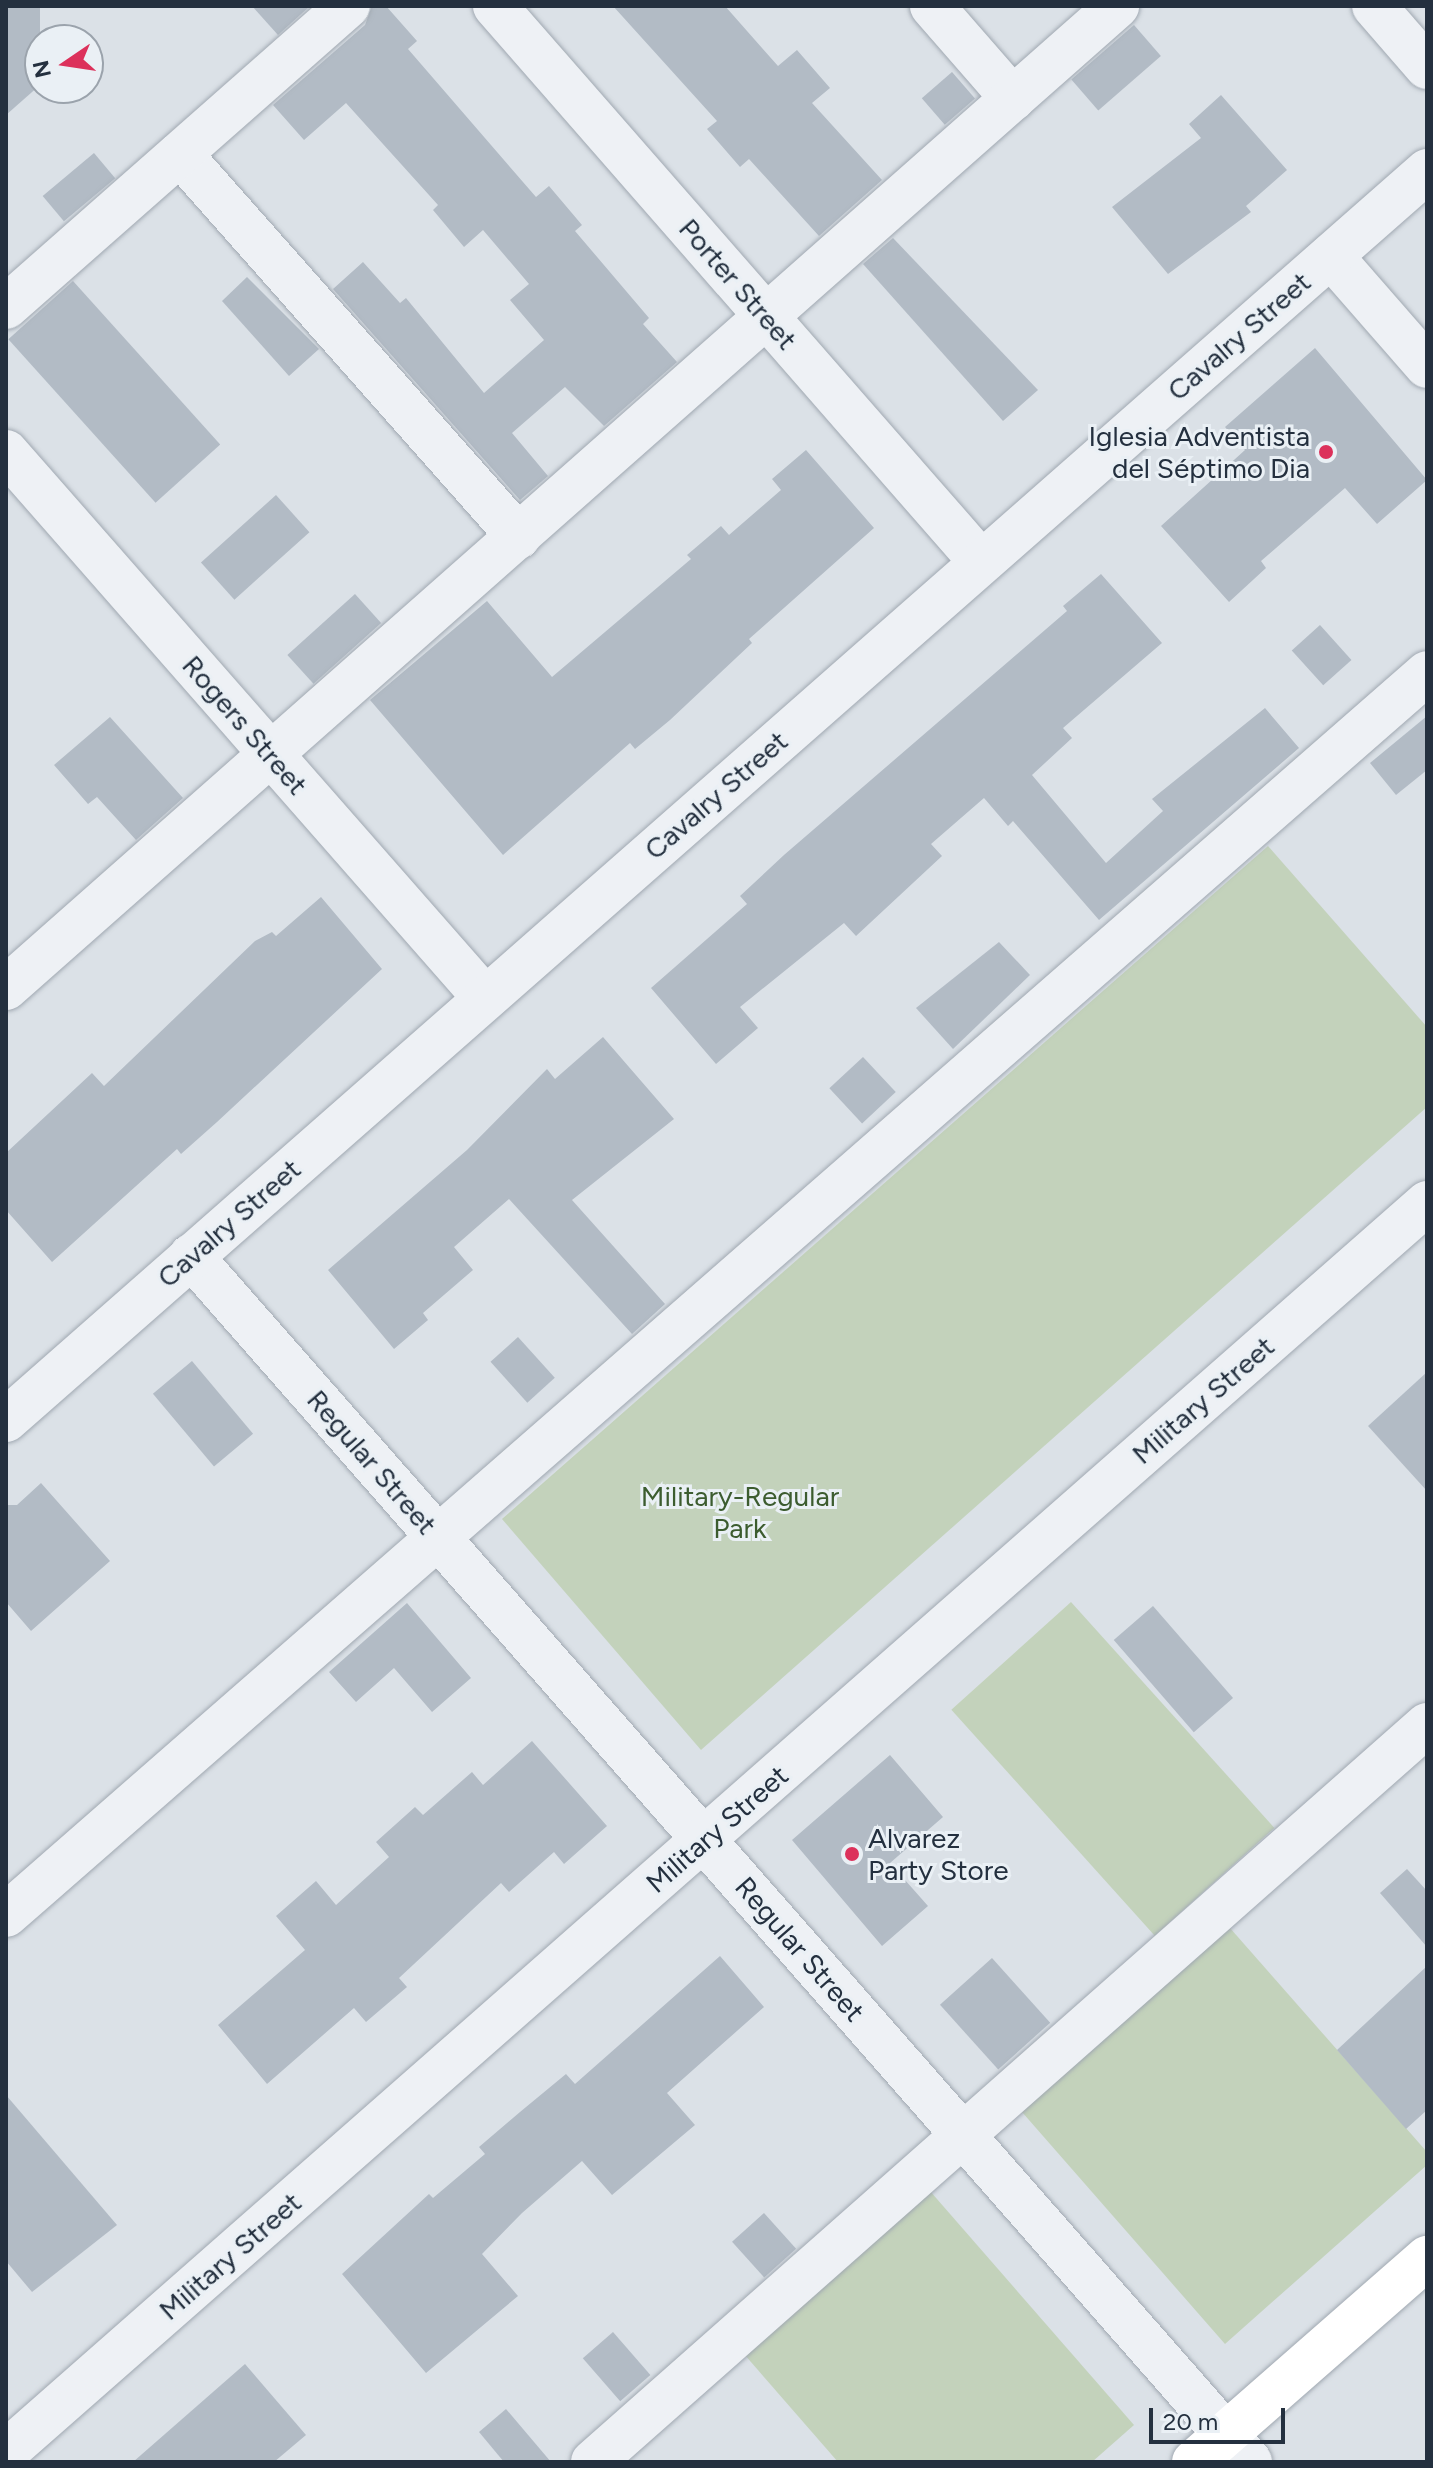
<!DOCTYPE html>
<meta charset="utf-8">
<style>
body{margin:0}
#map{position:relative;width:1433px;height:2468px;overflow:hidden;background:#dbe1e7;font-family:Figtree,sans-serif}
div>[style]{position:absolute}
[style*='--x']{left:calc(var(--x)*1px);top:calc(var(--y)*1px);width:calc(var(--w)*1px);rotate:calc(var(--a)*1deg)}
.green>*{inset:0;background:#c3d2bb;transform-origin:0 0}
.building>*{inset:0;background:#b2bbc5;transform-origin:0 0}
.roads{filter:drop-shadow(0 0 2px #a0a8b1) drop-shadow(0 0 2px #a0a8b1)}
.minor>*{height:44px;margin:-22px;padding:0 22px;transform-origin:22px;border-radius:22px;background:#eef1f5}
.major>*{height:44px;margin:-22px;padding:0 22px;transform-origin:22px;border-radius:22px;background:#fff}
.dots>*{width:22px;height:22px;translate:-50% -50%;box-sizing:border-box;border:4px solid #eaf0f5;border-radius:50%}
span{translate:-50% -50%;white-space:nowrap;text-align:center;line-height:1.15;-webkit-text-stroke:6px #eaf0f5;paint-order:stroke}
.street-label{font-size:28px;color:#24303f}
.poi-label{font-size:28px;color:#24303f}
.right{translate:-100% -50%;text-align:right}
.left{translate:0 -50%;text-align:left}
.park-label{font-size:28px;color:#3c5c2f}
.frame{position:absolute;inset:0;border:8px solid #24303f;pointer-events:none}
.north{position:absolute;left:24px;top:24px;width:80px;height:80px;box-sizing:border-box;background:#eaf0f5;border:2px solid #9ba3ac;border-radius:50%;rotate:257deg;font-size:22px;font-weight:700;line-height:32px;text-align:center;color:#24303f}
.north::after{content:'';display:block;margin:auto;width:28px;height:36px;background:#dc315b;clip-path:polygon(50% 0,100% 100%,50% 72%,0 100%)}
.scale{position:absolute;left:1149px;top:2408px;width:136px;height:36px;box-sizing:border-box;border:4px solid #24303f;border-top:0;padding-left:10px;font-size:24px;line-height:28px;white-space:nowrap;color:#24303f;-webkit-text-stroke:6px #eaf0f5;paint-order:stroke}
</style>
<div id="map">
<div class="green">
<div style="clip-path:polygon(1268px 846px,1427px 1027px,1427px 1107px,701px 1750px,502px 1519px)"></div>
<div style="left:1071px;top:1602px;width:304px;height:161px;rotate:48deg"></div>
<div style="clip-path:polygon(1230px 1928px,1427px 2152px,1427px 2165px,1225px 2344px,1022px 2112px)"></div>
<div style="clip-path:polygon(930px 2191px,1134px 2425px,1092px 2462px,838px 2462px,744px 2354px)"></div>
</div>
<div class="building">
<div style="clip-path:polygon(6px 6px,40px 6px,40px 85px,6px 115px)"></div>
<div style="clip-path:polygon(252px 6px,310px 6px,278px 35px)"></div>
<div style="clip-path:polygon(372px 6px,386px 6px,417px 41px,408px 49px,536px 197px,549px 186px,582px 225px,575px 231px,649px 318px,643px 324px,677px 362px,604px 426px,565px 387px,512px 433px,548px 476px,520px 500px,333px 289px,363px 262px,400px 303px,406px 298px,484px 393px,544px 340px,510px 300px,529px 284px,483px 230px,464px 247px,433px 210px,438px 205px,346px 103px,304px 140px,273px 105px,365px 25px)"></div>
<div style="clip-path:polygon(613px 6px,725px 6px,778px 66px,797px 50px,830px 88px,812px 103px,882px 180px,819px 236px,749px 159px,740px 167px,707px 129px,717px 121px)"></div>
<div style="left:1134px;top:25px;width:41px;height:83px;rotate:49deg"></div>
<div style="left:952px;top:72px;width:35px;height:40px;rotate:49deg"></div>
<div style="clip-path:polygon(1221px 95px,1287px 170px,1246px 206px,1251px 212px,1168px 274px,1112px 207px,1201px 138px,1189px 124px)"></div>
<div style="left:94px;top:153px;width:33px;height:67px;rotate:50deg"></div>
<div style="clip-path:polygon(893px 238px,1038px 390px,1003px 421px,863px 264px)"></div>
<div style="clip-path:polygon(247px 277px,319px 349px,289px 376px,222px 301px)"></div>
<div style="left:73px;top:281px;width:220px;height:87px;rotate:48deg"></div>
<div style="clip-path:polygon(1315px 348px,1427px 480px,1377px 524px,1345px 488px,1261px 561px,1266px 568px,1229px 602px,1161px 526px,1245px 450px,1225px 427px)"></div>
<div style="clip-path:polygon(806px 450px,874px 528px,749px 639px,752px 643px,670px 720px,635px 749px,630px 743px,503px 855px,370px 700px,487px 601px,552px 677px,691px 559px,687px 555px,721px 526px,729px 535px,781px 490px,772px 479px)"></div>
<div style="left:276px;top:495px;width:50px;height:101px;rotate:48deg"></div>
<div style="clip-path:polygon(1101px 574px,1162px 643px,1063px 728px,1072px 738px,1032px 775px,1106px 863px,1163px 811px,1152px 799px,1265px 708px,1299px 748px,1099px 920px,1013px 821px,1008px 826px,984px 798px,931px 844px,942px 856px,856px 936px,844px 923px,740px 1007px,758px 1028px,716px 1064px,651px 988px,747px 904px,740px 896px,784px 855px,1067px 611px,1063px 606px)"></div>
<div style="left:355px;top:594px;width:39px;height:91px;rotate:48deg"></div>
<div style="left:1320px;top:625px;width:47px;height:38px;rotate:48deg"></div>
<div style="clip-path:polygon(1427px 716px,1427px 770px,1396px 795px,1370px 763px)"></div>
<div style="clip-path:polygon(110px 717px,183px 798px,136px 840px,97px 797px,88px 804px,54px 765px)"></div>
<div style="clip-path:polygon(321px 897px,382px 969px,217px 1122px,181px 1154px,177px 1149px,52px 1262px,6px 1210px,6px 1153px,92px 1073px,104px 1086px,255px 941px,272px 932px,276px 936px)"></div>
<div style="clip-path:polygon(999px 942px,1030px 975px,953px 1049px,916px 1008px)"></div>
<div style="clip-path:polygon(603px 1037px,674px 1119px,572px 1200px,665px 1304px,632px 1334px,509px 1199px,454px 1247px,473px 1270px,423px 1313px,428px 1320px,394px 1349px,328px 1270px,467px 1150px,547px 1069px,555px 1079px)"></div>
<div style="left:863px;top:1057px;width:48px;height:46px;rotate:47deg"></div>
<div style="left:518px;top:1337px;width:55px;height:37px;rotate:48deg"></div>
<div style="left:192px;top:1361px;width:95px;height:51px;rotate:50deg"></div>
<div style="clip-path:polygon(1427px 1372px,1427px 1491px,1368px 1426px)"></div>
<div style="clip-path:polygon(41px 1483px,110px 1561px,31px 1631px,6px 1602px,6px 1505px,17px 1505px)"></div>
<div style="clip-path:polygon(407px 1603px,471px 1678px,432px 1712px,394px 1668px,356px 1702px,329px 1672px)"></div>
<div style="left:1153px;top:1606px;width:122px;height:52px;rotate:49deg"></div>
<div style="clip-path:polygon(532px 1741px,607px 1826px,564px 1864px,554px 1852px,509px 1892px,501px 1883px,399px 1978px,407px 1987px,366px 2022px,354px 2008px,267px 2084px,218px 2025px,305px 1950px,276px 1916px,316px 1881px,336px 1905px,389px 1857px,376px 1842px,415px 1807px,423px 1815px,472px 1772px,483px 1785px)"></div>
<div style="clip-path:polygon(890px 1755px,943px 1817px,890px 1863px,928px 1906px,882px 1946px,792px 1840px)"></div>
<div style="clip-path:polygon(1407px 1869px,1427px 1891px,1427px 1947px,1380px 1893px)"></div>
<div style="clip-path:polygon(720px 1956px,764px 2007px,667px 2093px,695px 2125px,612px 2195px,582px 2161px,522px 2213px,482px 2254px,518px 2296px,426px 2373px,342px 2274px,429px 2194px,433px 2198px,485px 2154px,479px 2147px,520px 2112px,566px 2074px,575px 2084px)"></div>
<div style="left:992px;top:1958px;width:87px;height:70px;rotate:48deg"></div>
<div style="clip-path:polygon(1427px 1966px,1427px 2110px,1406px 2129px,1337px 2050px)"></div>
<div style="clip-path:polygon(6px 2095px,117px 2225px,32px 2292px,6px 2261px)"></div>
<div style="left:764px;top:2213px;width:48px;height:43px;rotate:48deg"></div>
<div style="left:613px;top:2332px;width:57px;height:40px;rotate:49deg"></div>
<div style="clip-path:polygon(245px 2364px,306px 2435px,274px 2462px,133px 2462px)"></div>
<div style="clip-path:polygon(506px 2409px,551px 2462px,504px 2462px,479px 2432px)"></div>
</div>
<div class="roads">
<div class="minor">
<div style="--x:495;--y:6;--w:738;--a:48.84"></div>
<div style="--x:932;--y:6;--w:123;--a:48.9"></div>
<div style="--x:1374;--y:6;--w:81;--a:49"></div>
<div style="--x:180;--y:154;--w:511;--a:48.49"></div>
<div style="--x:1331;--y:256;--w:146;--a:48.9"></div>
<div style="--x:6;--y:307;--w:456;--a:-41.4"></div>
<div style="--x:6;--y:452;--w:726;--a:48.74"></div>
<div style="--x:6;--y:988;--w:1483;--a:-41.47"></div>
<div style="--x:191;--y:1256;--w:1605;--a:48.71"></div>
<div style="--x:6;--y:1420;--w:1892;--a:-41.31"></div>
<div style="--x:6;--y:1915;--w:1887;--a:-41.15"></div>
<div style="--x:6;--y:2452;--w:1892;--a:-41.31"></div>
<div style="--x:593;--y:2462;--w:1113;--a:-41.47"></div>
</div>
<div class="major">
<div style="--x:1194;--y:2462;--w:310;--a:-41.2"></div>
</div>
</div>
<div class="dots">
<div style="left:1326px;top:452px;background:#dc315b"></div>
<div style="left:852px;top:1854px;background:#dc315b"></div>
</div>
<div class="street-label">
<span style="left:738px;top:284px;rotate:49deg">Porter Street</span>
<span style="left:1239px;top:336px;rotate:-41deg">Cavalry Street</span>
<span style="left:245px;top:725px;rotate:49deg">Rogers Street</span>
<span style="left:716px;top:795px;rotate:-41deg">Cavalry Street</span>
<span style="left:229px;top:1223px;rotate:-41deg">Cavalry Street</span>
<span style="left:1203px;top:1400px;rotate:-41deg">Military Street</span>
<span style="left:372px;top:1462px;rotate:49deg">Regular Street</span>
<span style="left:717px;top:1829px;rotate:-41deg">Military Street</span>
<span style="left:800px;top:1949px;rotate:49deg">Regular Street</span>
<span style="left:230px;top:2256px;rotate:-41deg">Military Street</span>
</div>
<div class="poi-label">
<span class="right" style="left:1310px;top:452px">Iglesia Adventista<br>del Séptimo Dia</span>
<span class="left" style="left:868px;top:1854px">Alvarez<br>Party Store</span>
</div>
<div class="park-label">
<span style="left:740px;top:1512px">Military-Regular<br>Park</span>
</div>
<div class="frame"></div>
<div class="north">N</div>
<div class="scale">20 m</div>
</div>
